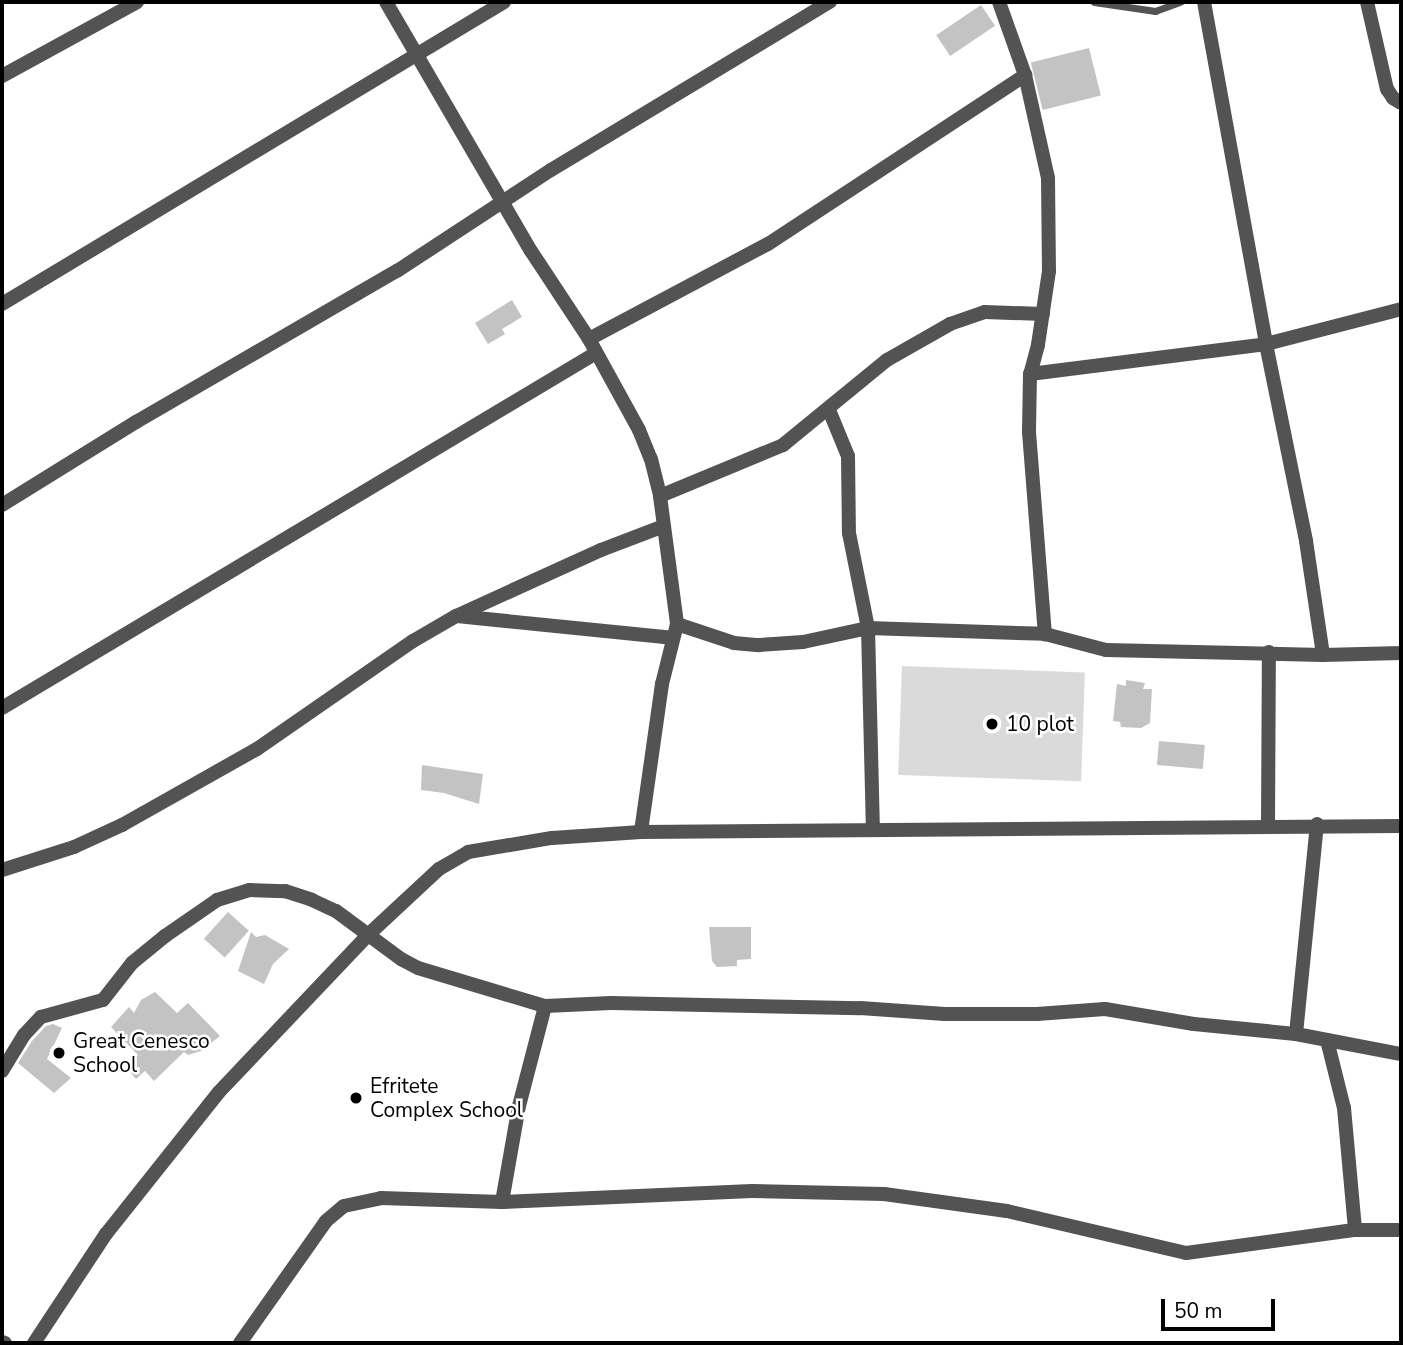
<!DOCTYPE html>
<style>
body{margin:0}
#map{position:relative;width:1403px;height:1345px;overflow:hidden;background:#fff;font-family:"Nunito Sans",sans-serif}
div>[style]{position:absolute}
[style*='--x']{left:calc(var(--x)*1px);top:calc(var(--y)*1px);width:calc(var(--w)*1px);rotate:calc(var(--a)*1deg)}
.green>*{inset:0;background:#dadada;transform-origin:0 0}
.building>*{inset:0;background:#c3c3c3;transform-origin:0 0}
.lane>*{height:7px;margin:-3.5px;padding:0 3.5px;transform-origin:3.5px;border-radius:3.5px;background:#535353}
.street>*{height:14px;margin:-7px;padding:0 7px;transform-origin:7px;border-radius:7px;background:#535353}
.dots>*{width:19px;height:19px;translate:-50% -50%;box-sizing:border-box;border:4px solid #fff;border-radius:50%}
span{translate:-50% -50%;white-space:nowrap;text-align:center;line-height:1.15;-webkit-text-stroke:5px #fff;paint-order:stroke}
.poi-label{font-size:21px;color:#000}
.left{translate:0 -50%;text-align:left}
.frame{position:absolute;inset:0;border:4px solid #000;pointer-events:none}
.scale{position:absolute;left:1161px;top:1299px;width:114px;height:32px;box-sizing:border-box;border:4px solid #000;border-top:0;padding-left:9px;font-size:21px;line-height:24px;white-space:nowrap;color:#000;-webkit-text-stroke:5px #fff;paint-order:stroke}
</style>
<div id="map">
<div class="green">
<div style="left:902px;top:666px;width:183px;height:109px;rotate:2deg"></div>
</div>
<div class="building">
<div style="left:981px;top:5px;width:25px;height:54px;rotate:56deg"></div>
<div style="left:1089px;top:48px;width:49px;height:60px;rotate:76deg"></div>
<div style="clip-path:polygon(512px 300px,522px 317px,502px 329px,505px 334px,488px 344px,475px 323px)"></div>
<div style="clip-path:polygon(1126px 680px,1145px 683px,1143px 689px,1152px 689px,1150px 723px,1141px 728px,1121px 727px,1120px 722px,1113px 721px,1117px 684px,1126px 686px)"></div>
<div style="left:1159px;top:741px;width:46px;height:24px;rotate:5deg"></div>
<div style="clip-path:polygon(422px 765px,483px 774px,479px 804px,444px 793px,421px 790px)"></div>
<div style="left:228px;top:912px;width:28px;height:36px;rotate:42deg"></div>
<div style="clip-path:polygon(709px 927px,751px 927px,751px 959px,737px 960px,737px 966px,717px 967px,712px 961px)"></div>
<div style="clip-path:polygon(251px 932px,256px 937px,265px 935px,289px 949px,273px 964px,264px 984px,238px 971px)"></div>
<div style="clip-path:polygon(155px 992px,177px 1013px,188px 1003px,220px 1036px,201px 1051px,188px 1055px,184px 1052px,154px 1081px,145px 1071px,136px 1079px,126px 1067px,138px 1055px,111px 1027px,129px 1007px,134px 1013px,141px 1000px)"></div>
<div style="clip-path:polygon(53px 1024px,62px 1028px,47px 1059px,71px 1078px,54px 1093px,18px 1063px,32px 1041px,46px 1026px)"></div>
</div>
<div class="lane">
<div style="--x:1094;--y:2;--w:62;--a:8.4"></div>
<div style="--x:1155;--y:11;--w:27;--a:-20"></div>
</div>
<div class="street">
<div style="--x:386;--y:2;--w:288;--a:59.8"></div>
<div style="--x:531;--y:251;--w:105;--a:56.6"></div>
<div style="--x:589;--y:339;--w:104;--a:61.2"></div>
<div style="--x:639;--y:430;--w:31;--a:68"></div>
<div style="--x:651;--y:459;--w:38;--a:76"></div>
<div style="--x:660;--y:496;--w:129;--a:82.4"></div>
<div style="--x:677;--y:624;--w:62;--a:104"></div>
<div style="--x:662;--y:684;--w:149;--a:98.1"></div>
<div style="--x:999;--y:2;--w:77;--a:70.4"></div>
<div style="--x:1025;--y:75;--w:106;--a:77.4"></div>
<div style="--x:1048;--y:178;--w:93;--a:89.4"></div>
<div style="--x:1049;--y:271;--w:75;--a:98.5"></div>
<div style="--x:1038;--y:345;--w:30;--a:105"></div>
<div style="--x:1030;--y:374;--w:58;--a:91"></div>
<div style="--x:1029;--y:432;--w:203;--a:85.5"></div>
<div style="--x:1204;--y:2;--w:348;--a:79.7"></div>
<div style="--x:1266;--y:344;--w:201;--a:78.5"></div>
<div style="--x:1306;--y:541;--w:115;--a:81.5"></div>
<div style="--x:1367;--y:2;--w:89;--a:77.1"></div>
<div style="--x:1387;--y:89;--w:11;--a:56"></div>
<div style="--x:1393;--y:98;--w:9;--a:32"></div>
<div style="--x:2;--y:76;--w:154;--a:-28.7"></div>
<div style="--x:2;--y:304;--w:586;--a:-31.03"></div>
<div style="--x:589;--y:339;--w:203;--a:-28"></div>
<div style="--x:768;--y:244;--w:308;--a:-33.3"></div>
<div style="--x:1030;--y:374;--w:238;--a:-7.2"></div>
<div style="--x:1266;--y:344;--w:139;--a:-14.5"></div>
<div style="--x:829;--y:410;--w:50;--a:67.6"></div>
<div style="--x:848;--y:456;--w:77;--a:89.3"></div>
<div style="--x:849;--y:533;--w:97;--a:78.7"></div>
<div style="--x:868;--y:628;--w:200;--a:88.6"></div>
<div style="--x:660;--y:496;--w:133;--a:-22.5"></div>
<div style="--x:783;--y:445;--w:134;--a:-39.3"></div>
<div style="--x:887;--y:360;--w:73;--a:-29.7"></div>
<div style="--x:950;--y:324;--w:37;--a:-19"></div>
<div style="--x:985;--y:312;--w:58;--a:2"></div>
<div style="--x:2;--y:505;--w:158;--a:-31.8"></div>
<div style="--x:136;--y:422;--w:302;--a:-30.1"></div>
<div style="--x:397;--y:271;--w:184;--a:-33.3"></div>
<div style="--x:551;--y:170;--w:326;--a:-31.1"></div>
<div style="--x:457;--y:616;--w:216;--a:5.8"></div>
<div style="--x:677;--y:624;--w:60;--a:18.4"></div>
<div style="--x:734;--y:643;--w:25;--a:5"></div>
<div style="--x:759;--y:645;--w:44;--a:-3.9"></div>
<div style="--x:803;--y:642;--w:66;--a:-12.2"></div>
<div style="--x:868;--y:628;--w:177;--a:1.9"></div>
<div style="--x:1045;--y:634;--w:63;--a:14.7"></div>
<div style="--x:1106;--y:650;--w:217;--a:1.3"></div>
<div style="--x:1323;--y:655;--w:78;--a:-1.5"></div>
<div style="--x:2;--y:708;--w:692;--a:-30.86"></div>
<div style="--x:1268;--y:824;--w:172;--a:-89.7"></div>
<div style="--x:2;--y:870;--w:76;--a:-17.7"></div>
<div style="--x:74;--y:847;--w:53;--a:-24.6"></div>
<div style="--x:122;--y:825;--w:155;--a:-29.4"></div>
<div style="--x:257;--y:749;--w:190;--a:-34.7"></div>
<div style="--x:413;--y:641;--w:50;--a:-30.2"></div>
<div style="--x:456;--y:616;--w:159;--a:-24.5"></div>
<div style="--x:601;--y:550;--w:67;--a:-20.9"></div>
<div style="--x:1296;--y:1034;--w:211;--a:-84.3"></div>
<div style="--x:1327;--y:1040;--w:70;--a:76"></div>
<div style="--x:1344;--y:1108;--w:122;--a:84.8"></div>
<div style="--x:2;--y:1071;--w:42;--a:-58.6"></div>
<div style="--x:24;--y:1035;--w:25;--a:-47"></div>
<div style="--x:41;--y:1017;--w:64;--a:-15.3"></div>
<div style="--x:103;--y:1000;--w:47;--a:-51.9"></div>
<div style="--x:132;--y:963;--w:43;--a:-39.3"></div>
<div style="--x:165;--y:936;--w:63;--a:-34.7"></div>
<div style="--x:217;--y:900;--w:34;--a:-17"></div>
<div style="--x:250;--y:890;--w:35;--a:2"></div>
<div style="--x:285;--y:891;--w:28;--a:18"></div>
<div style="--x:312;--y:900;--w:26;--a:25"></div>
<div style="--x:336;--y:911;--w:81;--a:36.4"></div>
<div style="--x:401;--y:959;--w:19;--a:28"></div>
<div style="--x:418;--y:968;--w:133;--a:16.7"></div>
<div style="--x:545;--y:1006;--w:66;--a:-2.6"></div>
<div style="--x:611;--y:1003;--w:249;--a:1.2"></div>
<div style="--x:860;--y:1008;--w:85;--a:4"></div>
<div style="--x:945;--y:1014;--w:92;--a:0"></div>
<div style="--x:1037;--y:1014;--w:68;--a:-4.2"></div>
<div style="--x:1105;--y:1009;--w:90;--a:9.6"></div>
<div style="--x:1194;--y:1024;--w:102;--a:5.6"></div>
<div style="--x:1296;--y:1034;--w:107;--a:10.8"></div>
<div style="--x:502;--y:1202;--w:97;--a:-80"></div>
<div style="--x:519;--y:1106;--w:103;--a:-75.4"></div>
<div style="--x:2;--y:1342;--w:3;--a:18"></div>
<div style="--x:34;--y:1343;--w:131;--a:-56.6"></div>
<div style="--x:106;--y:1234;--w:181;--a:-51.5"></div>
<div style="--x:219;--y:1092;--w:218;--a:-46.5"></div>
<div style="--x:369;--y:934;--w:96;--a:-42.9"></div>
<div style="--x:439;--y:869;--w:34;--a:-30"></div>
<div style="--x:468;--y:852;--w:85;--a:-9.5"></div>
<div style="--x:552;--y:838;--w:89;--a:-3.9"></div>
<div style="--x:641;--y:832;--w:760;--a:-0.45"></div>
<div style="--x:240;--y:1343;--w:149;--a:-54.8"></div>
<div style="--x:326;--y:1221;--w:23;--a:-40"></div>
<div style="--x:344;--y:1206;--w:38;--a:-12"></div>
<div style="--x:381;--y:1198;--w:121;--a:1.9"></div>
<div style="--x:502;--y:1202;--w:250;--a:-2.5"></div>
<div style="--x:752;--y:1191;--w:132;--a:1.3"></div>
<div style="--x:884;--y:1194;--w:124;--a:7.9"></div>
<div style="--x:1007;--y:1211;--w:184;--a:13.2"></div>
<div style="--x:1186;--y:1253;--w:171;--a:-7.8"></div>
<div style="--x:1355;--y:1230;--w:46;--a:0"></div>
</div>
<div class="dots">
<div style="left:992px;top:724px;background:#000"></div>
<div style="left:59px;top:1053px;background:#000"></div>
<div style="left:356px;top:1098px;background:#000"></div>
</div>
<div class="poi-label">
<span class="left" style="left:1006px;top:724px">10 plot</span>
<span class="left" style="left:73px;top:1053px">Great Cenesco<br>School</span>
<span class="left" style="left:370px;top:1098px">Efritete<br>Complex School</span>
</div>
<div class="frame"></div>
<div class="scale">50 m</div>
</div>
